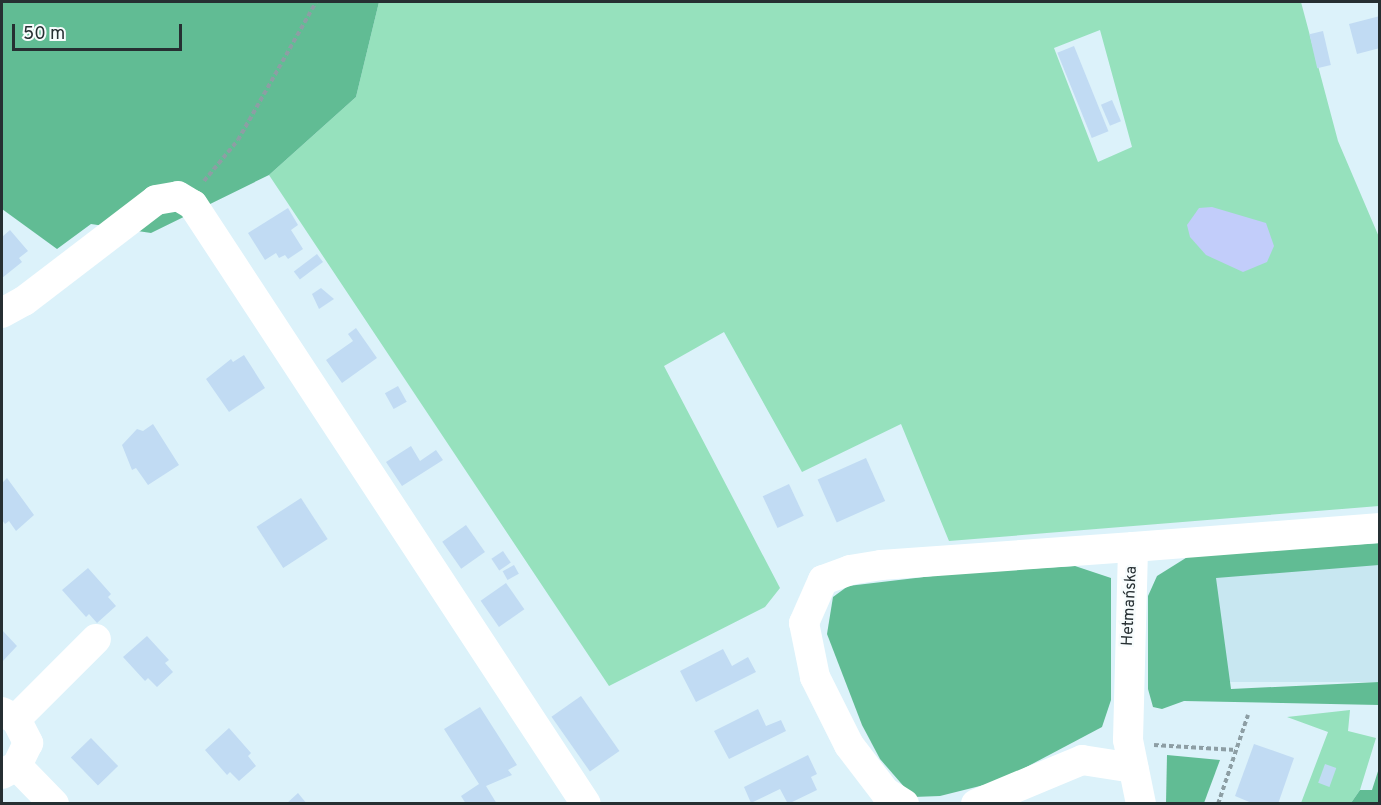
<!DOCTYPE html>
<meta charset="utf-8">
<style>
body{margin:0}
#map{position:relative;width:1381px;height:805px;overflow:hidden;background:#dcf2fa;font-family:Overpass,sans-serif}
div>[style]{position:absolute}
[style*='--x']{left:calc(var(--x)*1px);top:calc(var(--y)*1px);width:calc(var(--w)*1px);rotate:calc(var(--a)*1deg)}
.built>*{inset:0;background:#c8e7f1;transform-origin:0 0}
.green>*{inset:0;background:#96e1bd}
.forest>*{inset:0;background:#61bc94}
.water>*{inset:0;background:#c2cdfa}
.building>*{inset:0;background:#c1dbf3;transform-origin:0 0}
.path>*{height:4px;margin-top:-2px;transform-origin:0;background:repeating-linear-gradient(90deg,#8d9ea4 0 4.5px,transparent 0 7.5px)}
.minor>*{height:30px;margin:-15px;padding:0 15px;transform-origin:15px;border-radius:15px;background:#fff}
span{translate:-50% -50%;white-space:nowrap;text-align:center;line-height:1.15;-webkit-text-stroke:4.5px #f7fcfd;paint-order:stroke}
.street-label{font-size:16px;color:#262f32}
.frame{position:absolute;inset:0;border:3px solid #262f32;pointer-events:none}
.scale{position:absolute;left:12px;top:24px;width:170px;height:27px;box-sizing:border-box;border:3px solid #262f32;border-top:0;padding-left:8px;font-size:18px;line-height:21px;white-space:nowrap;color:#262f32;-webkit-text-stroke:4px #f7fcfd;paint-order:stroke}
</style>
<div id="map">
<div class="built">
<div style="left:1379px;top:565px;width:117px;height:164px;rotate:90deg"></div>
</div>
<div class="green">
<div style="clip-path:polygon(evenodd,379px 2px,1301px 2px,1338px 141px,1379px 237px,1379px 506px,949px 541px,901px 424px,802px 472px,724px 332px,664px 366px,780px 588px,765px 607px,609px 686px,269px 175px,356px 97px,379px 2px,1100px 30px,1132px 147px,1098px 162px,1054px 48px,1100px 30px)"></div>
<div style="clip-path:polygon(1350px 710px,1348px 731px,1376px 738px,1360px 790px,1351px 803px,1301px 803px,1328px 732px,1287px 717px)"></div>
</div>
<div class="forest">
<div style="clip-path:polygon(2px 2px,379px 2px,356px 97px,269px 175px,151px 233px,91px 224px,57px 249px,2px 209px)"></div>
<div style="clip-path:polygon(1379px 543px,1379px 565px,1216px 578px,1231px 689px,1379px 682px,1379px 705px,1184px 701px,1162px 709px,1153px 707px,1148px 689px,1148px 596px,1157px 576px,1189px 556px)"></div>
<div style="clip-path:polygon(1075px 566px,1111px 578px,1111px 700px,1102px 727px,1000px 781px,940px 796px,913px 797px,880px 759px,862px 725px,827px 634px,833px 597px,848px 586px,958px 573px)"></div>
<div style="clip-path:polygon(1167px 755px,1220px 760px,1204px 803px,1166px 803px)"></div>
<div style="clip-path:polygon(1379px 768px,1379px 803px,1351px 803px,1360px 790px,1372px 790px)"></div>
</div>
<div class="water">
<div style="clip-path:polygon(1212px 207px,1266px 223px,1274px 246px,1267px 262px,1243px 272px,1206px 255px,1190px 237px,1187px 225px,1199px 208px)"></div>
</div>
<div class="building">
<div style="clip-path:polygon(1380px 16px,1380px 48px,1357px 54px,1349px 24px)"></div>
<div style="left:1323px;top:31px;width:35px;height:14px;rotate:77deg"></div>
<div style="left:1074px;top:46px;width:92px;height:18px;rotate:68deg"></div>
<div style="left:1112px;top:100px;width:23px;height:12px;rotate:67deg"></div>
<div style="clip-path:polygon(288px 208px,298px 225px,291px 230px,303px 249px,288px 259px,285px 255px,279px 258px,276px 253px,265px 260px,248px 233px)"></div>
<div style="clip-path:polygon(10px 230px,28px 251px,19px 258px,22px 262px,2px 278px,2px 237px)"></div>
<div style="left:317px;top:254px;width:10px;height:29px;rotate:53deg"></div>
<div style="clip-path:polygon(321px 288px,334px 299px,319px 309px,312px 294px)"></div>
<div style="clip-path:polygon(356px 328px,377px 358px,342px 383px,326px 360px,353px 341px,348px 334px)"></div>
<div style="clip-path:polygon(244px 355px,265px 388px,229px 412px,206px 379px,231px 359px,233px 362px)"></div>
<div style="left:398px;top:386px;width:18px;height:15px;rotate:61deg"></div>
<div style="clip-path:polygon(153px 424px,179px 465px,148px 485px,136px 468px,132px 470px,122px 445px,137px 429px,143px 431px)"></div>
<div style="clip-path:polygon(411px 446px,420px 461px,436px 450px,443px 460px,402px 486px,386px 462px)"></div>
<div style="left:866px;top:458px;width:47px;height:53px;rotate:66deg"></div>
<div style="clip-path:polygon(7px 478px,34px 515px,16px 531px,9px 521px,5px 524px,2px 520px,2px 483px)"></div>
<div style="left:789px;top:484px;width:35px;height:29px;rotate:65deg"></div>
<div style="left:301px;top:498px;width:49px;height:53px;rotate:57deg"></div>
<div style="left:466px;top:525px;width:33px;height:29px;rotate:55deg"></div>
<div style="left:503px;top:551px;width:14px;height:14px;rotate:56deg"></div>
<div style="left:514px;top:565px;width:10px;height:13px;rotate:61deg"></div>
<div style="clip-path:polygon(88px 568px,111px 594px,108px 597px,116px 606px,97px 623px,89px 614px,86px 617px,62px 590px)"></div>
<div style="left:506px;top:583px;width:32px;height:31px;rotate:55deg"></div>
<div style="clip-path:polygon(2px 630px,17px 646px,2px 662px)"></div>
<div style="clip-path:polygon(147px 636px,169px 660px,165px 663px,173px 672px,157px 687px,148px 678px,145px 681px,123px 657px)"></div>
<div style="clip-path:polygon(723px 649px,732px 666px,748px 657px,756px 672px,696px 702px,680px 671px)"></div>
<div style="left:581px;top:696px;width:67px;height:36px;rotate:55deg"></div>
<div style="clip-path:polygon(480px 707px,517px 765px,508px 770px,512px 775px,486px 786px,497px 804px,466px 804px,461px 796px,479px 784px,444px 729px)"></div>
<div style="clip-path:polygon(758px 709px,766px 726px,781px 720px,786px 731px,729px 759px,714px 731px)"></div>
<div style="clip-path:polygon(229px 728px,251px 753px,248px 756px,256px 766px,239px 781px,230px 772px,227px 775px,205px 750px)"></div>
<div style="left:91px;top:738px;width:39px;height:28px;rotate:46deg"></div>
<div style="clip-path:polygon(1254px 744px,1294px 758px,1278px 804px,1254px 804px,1235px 796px)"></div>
<div style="clip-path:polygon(808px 755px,817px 774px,811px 777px,817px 790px,788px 804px,780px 789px,751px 803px,744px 787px)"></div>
<div style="left:1325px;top:764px;width:12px;height:20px;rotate:20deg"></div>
<div style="clip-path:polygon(298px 793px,307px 804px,286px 804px)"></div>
</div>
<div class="path">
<div style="--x:204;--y:181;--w:53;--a:-50.3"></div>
<div style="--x:238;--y:140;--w:159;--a:-60.5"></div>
<div style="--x:1154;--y:745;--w:82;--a:3.5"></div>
<div style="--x:1218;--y:804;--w:94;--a:-71.4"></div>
</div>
<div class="minor">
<div style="--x:2;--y:313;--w:25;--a:-29"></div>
<div style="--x:24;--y:301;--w:166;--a:-37.4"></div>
<div style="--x:156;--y:200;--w:22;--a:-10"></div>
<div style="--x:178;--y:196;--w:17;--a:31"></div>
<div style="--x:193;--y:205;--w:716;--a:56.73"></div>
<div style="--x:2;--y:712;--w:16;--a:27"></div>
<div style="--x:16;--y:719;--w:27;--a:63"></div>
<div style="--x:28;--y:743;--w:25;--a:116"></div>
<div style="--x:17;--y:766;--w:17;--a:152"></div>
<div style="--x:16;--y:719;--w:113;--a:-45"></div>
<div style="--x:17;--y:766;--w:53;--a:45.8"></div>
<div style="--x:904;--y:804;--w:22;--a:-148"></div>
<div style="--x:885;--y:792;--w:59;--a:-127.5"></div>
<div style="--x:849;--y:745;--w:76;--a:-116.6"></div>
<div style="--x:815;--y:677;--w:55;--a:-101.5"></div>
<div style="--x:804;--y:623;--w:47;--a:-66.2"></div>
<div style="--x:823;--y:580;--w:29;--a:-20"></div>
<div style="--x:850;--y:570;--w:31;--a:-9"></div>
<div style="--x:881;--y:565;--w:253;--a:-4.1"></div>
<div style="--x:976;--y:804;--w:115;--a:-22.5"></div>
<div style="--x:1082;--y:760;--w:52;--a:8.9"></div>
<div style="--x:1141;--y:804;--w:65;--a:-101.5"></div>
<div style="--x:1128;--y:740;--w:193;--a:-88.5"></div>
<div style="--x:1133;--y:547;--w:248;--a:-4.4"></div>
</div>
<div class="street-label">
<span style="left:1130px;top:606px;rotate:-87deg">Hetmańska</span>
</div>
<div class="frame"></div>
<div class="scale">50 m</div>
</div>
